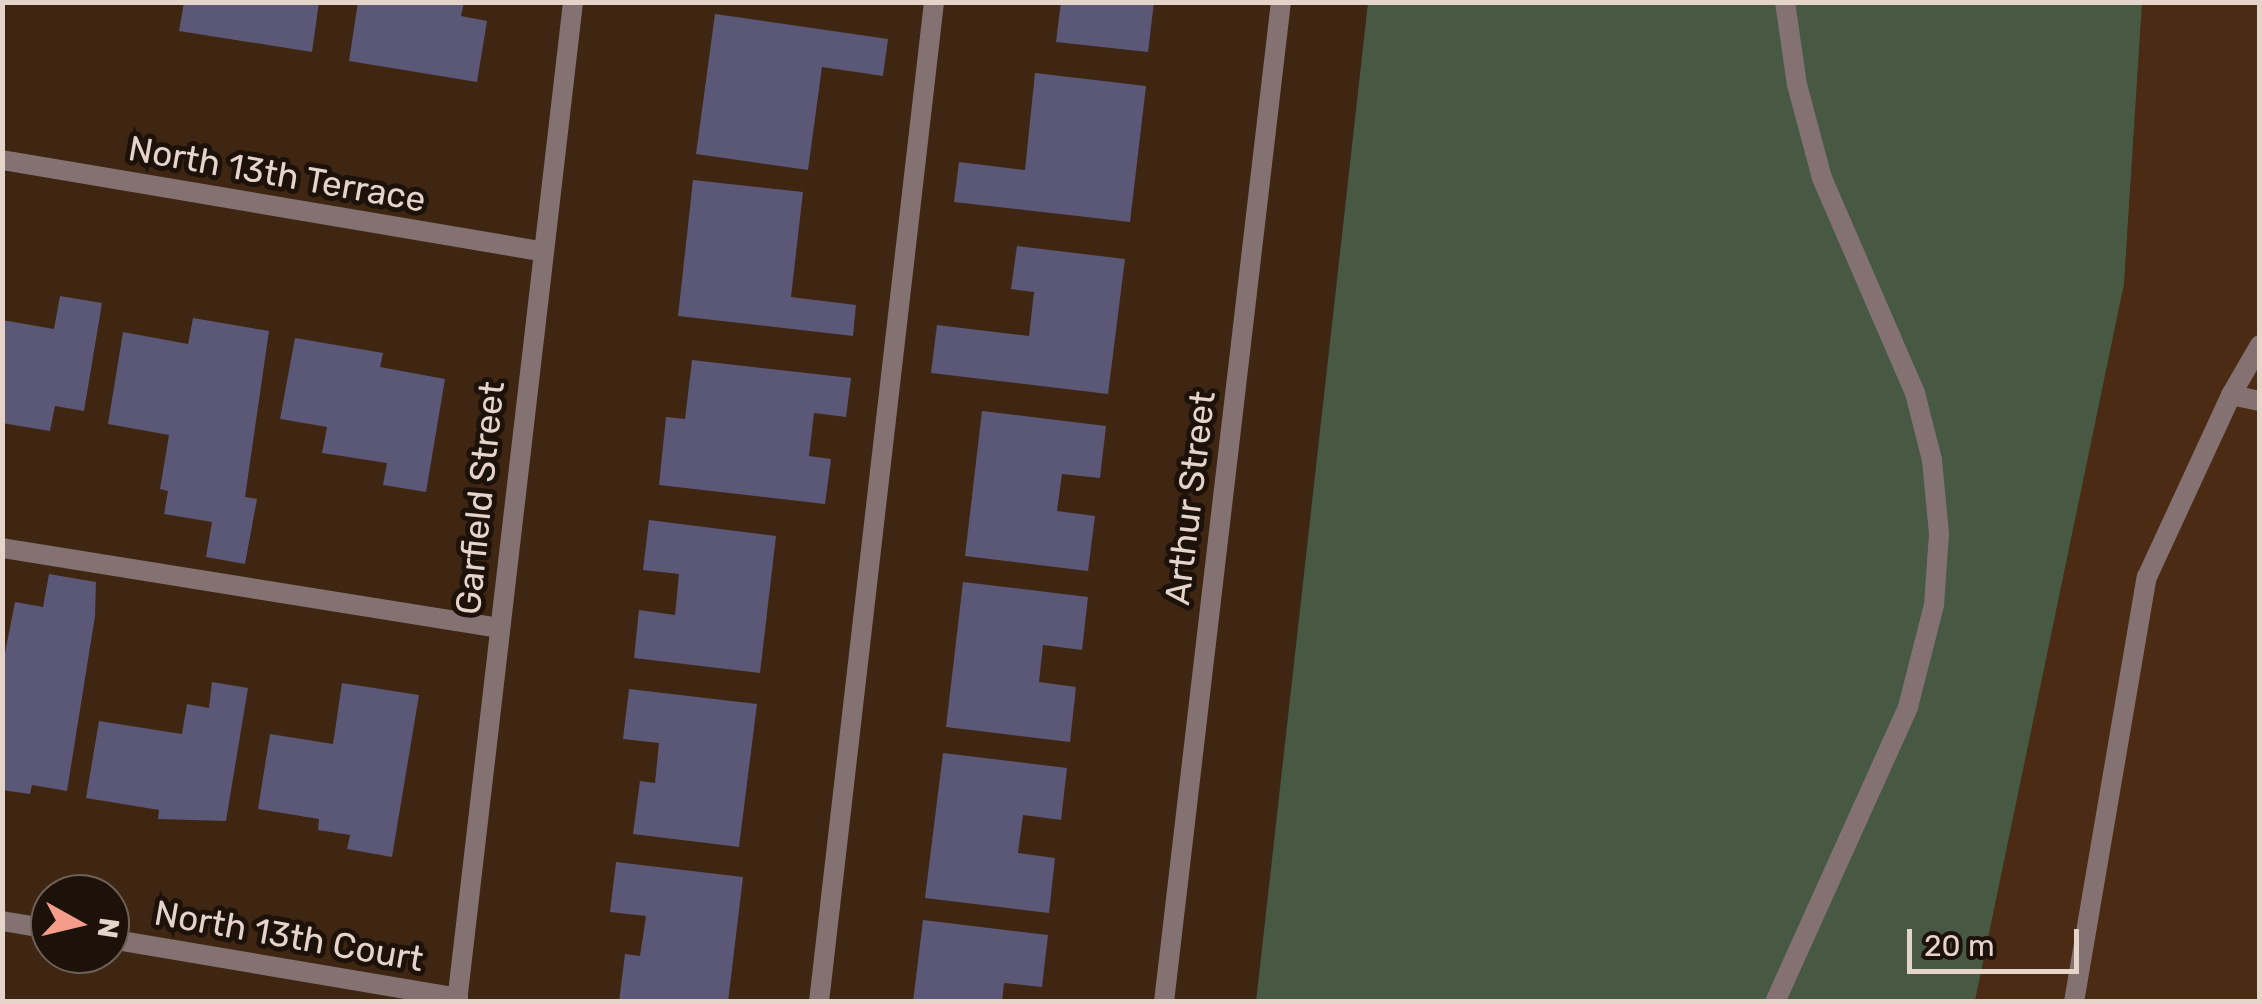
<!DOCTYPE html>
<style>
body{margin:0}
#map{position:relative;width:2262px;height:1004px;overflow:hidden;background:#3f2612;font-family:Rubik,sans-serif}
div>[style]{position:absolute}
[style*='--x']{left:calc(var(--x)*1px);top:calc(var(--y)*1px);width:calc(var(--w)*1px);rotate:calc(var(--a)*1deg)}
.built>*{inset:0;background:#4b2b13}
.green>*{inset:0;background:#475843}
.building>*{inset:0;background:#5b5776}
.service>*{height:20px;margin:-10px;padding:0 10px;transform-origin:10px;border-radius:10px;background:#847272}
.minor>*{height:20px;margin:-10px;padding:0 10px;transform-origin:10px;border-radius:10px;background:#847272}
span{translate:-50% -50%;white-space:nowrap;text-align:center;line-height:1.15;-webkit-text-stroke:10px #1d120a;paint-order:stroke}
.street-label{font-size:35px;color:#e5d4c9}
.frame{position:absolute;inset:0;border:5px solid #e5d4c9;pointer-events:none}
.north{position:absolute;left:30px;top:874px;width:100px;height:100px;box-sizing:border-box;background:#1d120a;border:2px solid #6d6056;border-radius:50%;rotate:98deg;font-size:28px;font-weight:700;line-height:40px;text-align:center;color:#e5d4c9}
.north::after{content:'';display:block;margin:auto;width:35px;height:45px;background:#f49d8b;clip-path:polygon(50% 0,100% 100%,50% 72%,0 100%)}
.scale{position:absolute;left:1907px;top:929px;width:172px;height:45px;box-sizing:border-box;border:5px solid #e5d4c9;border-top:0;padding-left:12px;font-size:30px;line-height:35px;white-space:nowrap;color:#e5d4c9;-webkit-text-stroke:8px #1d120a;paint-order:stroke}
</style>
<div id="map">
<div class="built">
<div style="clip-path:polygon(2142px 3px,2259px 3px,2259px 1001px,1975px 1002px,2124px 284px)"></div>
</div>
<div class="green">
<div style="clip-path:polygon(1368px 3px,2142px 3px,2124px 284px,1975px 1001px,1256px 1002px)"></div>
</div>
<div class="building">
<div style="clip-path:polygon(184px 2px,319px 2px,312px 52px,179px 31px)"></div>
<div style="clip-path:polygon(358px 2px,464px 2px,461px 16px,487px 21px,477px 82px,349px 61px)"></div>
<div style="clip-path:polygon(1061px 2px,1154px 2px,1148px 52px,1056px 42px)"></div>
<div style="clip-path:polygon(715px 14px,888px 39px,883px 76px,822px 67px,808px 170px,696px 154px)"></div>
<div style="clip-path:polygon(1035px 73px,1146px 86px,1130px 222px,954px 202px,959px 162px,1025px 170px)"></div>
<div style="clip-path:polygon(693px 180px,803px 192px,791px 297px,856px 305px,853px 336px,678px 316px)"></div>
<div style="clip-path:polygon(1017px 246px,1125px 259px,1108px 394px,931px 373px,937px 325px,1029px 336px,1034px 292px,1011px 289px)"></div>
<div style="clip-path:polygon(60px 296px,102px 303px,84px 411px,55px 406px,50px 431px,2px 423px,2px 320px,54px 329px)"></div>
<div style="clip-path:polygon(193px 318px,269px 331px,245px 497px,257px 499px,245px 564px,206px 557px,212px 522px,164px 514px,168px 491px,160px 489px,169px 435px,108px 424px,123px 332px,188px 344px)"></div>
<div style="clip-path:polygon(295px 338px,383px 353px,380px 367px,445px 379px,426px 492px,383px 485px,387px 463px,322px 453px,327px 427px,280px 419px)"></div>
<div style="clip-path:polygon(692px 360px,851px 378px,846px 417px,814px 413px,809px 456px,831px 459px,825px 504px,659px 485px,666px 417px,685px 419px)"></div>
<div style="clip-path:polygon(982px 411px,1106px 426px,1100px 478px,1062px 474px,1057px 511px,1095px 516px,1088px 571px,965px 556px)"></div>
<div style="clip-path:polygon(649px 520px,776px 536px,760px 673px,634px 658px,639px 610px,675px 615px,679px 574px,643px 570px)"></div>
<div style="clip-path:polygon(49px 574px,96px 582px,95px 616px,67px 791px,32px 785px,30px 794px,2px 790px,2px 668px,15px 602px,43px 607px)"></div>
<div style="clip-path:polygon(963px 582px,1088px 597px,1082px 650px,1043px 645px,1039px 682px,1076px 687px,1070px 742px,946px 727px)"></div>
<div style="clip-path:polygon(212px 682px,248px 688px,226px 821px,158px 819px,159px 810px,86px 798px,99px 721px,182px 734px,187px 704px,209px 708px)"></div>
<div style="clip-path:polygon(342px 683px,419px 695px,392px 857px,347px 849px,350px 835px,318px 830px,319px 819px,258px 809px,270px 734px,333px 744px)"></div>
<div style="clip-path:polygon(629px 689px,757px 704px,739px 847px,633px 834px,640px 781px,655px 783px,659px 743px,623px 739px)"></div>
<div style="clip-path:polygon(943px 753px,1067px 768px,1061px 820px,1023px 815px,1018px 853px,1055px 858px,1049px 913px,925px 898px)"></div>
<div style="clip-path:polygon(616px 862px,743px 877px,728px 1002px,619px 1002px,625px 954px,640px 956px,646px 916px,610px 912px)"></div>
<div style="clip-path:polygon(923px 920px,1048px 935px,1042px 987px,1004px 983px,1002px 1002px,913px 1002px)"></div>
</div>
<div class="service">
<div style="--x:2231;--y:395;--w:58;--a:-59.9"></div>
<div style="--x:2;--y:548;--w:503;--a:9.14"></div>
<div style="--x:819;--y:1002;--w:1007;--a:-83.44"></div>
<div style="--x:1775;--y:1002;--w:324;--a:-65.7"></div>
<div style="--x:1908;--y:707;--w:105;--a:-75.7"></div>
<div style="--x:1934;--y:605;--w:71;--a:-86"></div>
<div style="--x:1939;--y:534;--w:74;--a:-95.4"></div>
<div style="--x:1932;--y:460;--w:69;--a:-104.2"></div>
<div style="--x:1915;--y:393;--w:234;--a:-113.4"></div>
<div style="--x:1822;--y:178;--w:96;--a:-105"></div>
<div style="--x:1797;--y:85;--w:84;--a:-98.2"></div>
<div style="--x:2074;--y:1002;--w:431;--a:-80.3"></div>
<div style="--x:2147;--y:577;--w:200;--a:-65.2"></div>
<div style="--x:2231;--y:395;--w:30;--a:12"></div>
</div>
<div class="minor">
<div style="--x:2;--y:160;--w:546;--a:9.6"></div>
<div style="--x:2;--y:921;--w:49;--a:9.5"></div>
<div style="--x:110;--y:939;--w:353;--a:9.6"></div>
<div style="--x:457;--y:1002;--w:1007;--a:-83.38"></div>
<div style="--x:1164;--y:1002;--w:1007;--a:-83.33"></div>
</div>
<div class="street-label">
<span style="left:277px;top:174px;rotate:10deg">North 13th Terrace</span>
<span style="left:480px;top:498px;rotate:-84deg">Garfield Street</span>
<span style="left:1190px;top:498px;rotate:-83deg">Arthur Street</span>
<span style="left:289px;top:936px;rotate:10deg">North 13th Court</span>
</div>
<div class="frame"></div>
<div class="north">N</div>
<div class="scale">20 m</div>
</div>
